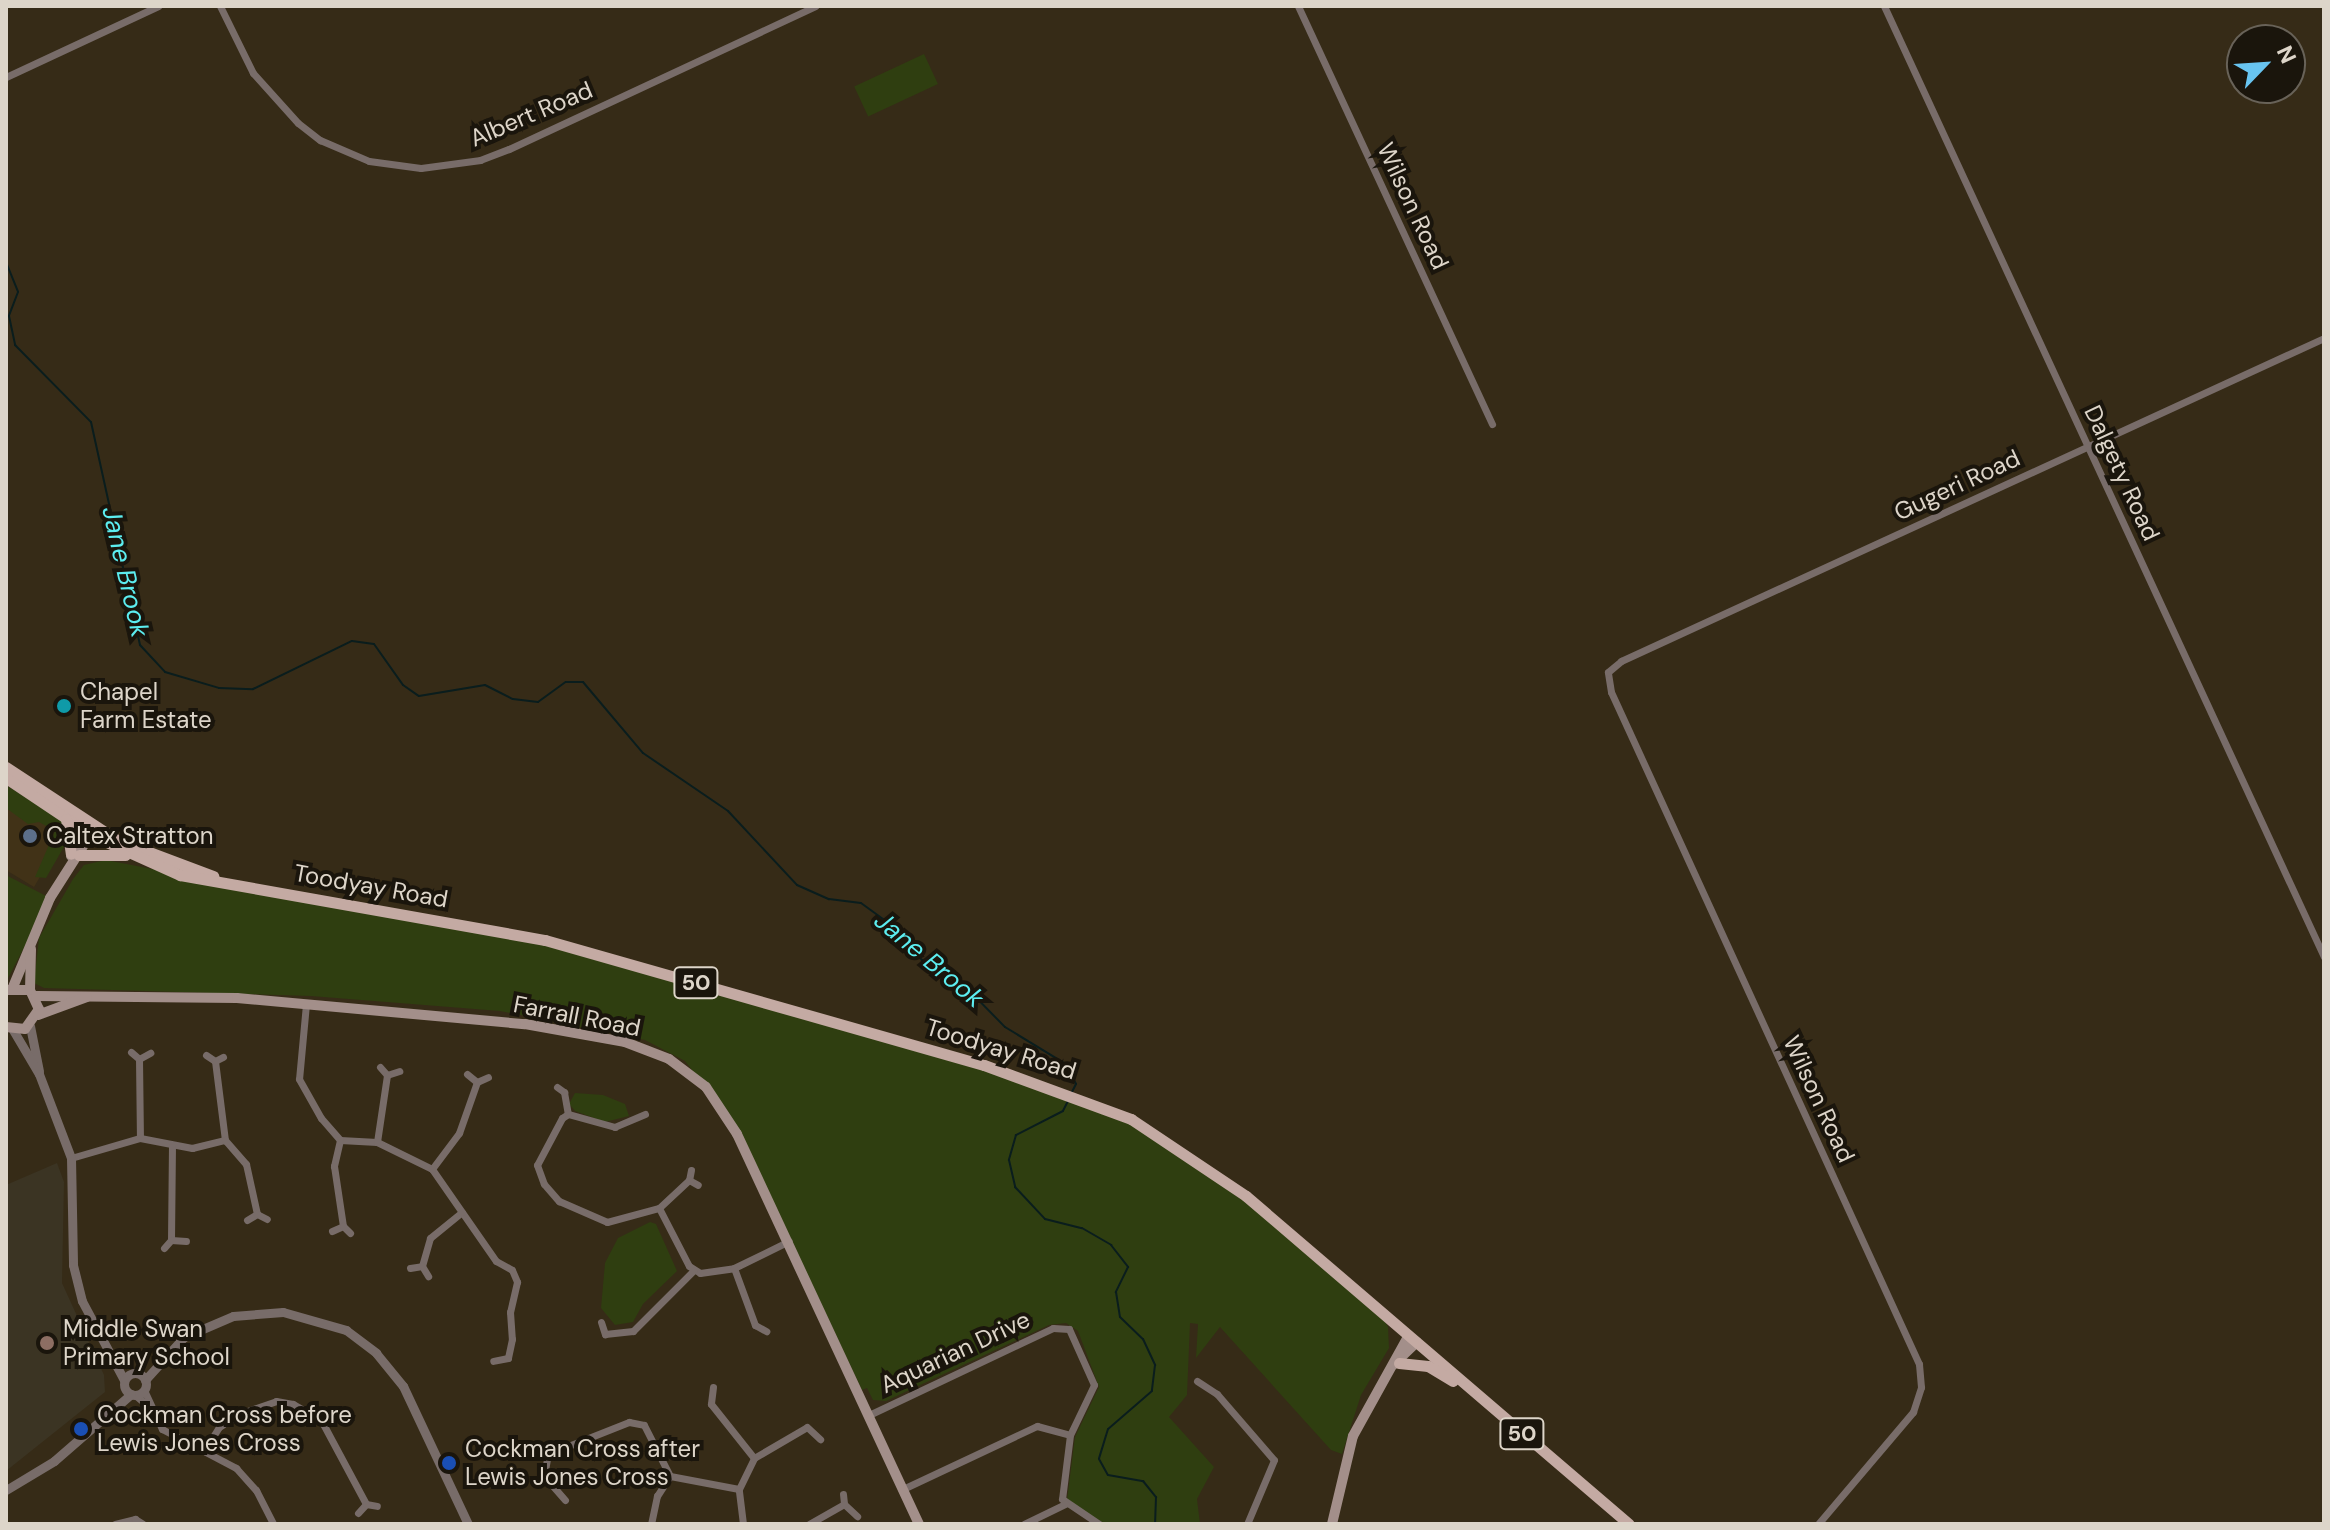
<!DOCTYPE html>
<style>
body{margin:0}
#map{position:relative;width:2330px;height:1530px;overflow:hidden;background:#362b17;font-family:"DM Sans",sans-serif}
div>[style]{position:absolute}
[style*='--x']{left:calc(var(--x)*1px);top:calc(var(--y)*1px);width:calc(var(--w)*1px);rotate:calc(var(--a)*1deg)}
.built>*{inset:0;background:#413217}
.education>*{inset:0;background:#3b3423}
.green>*{inset:0;background:#2f3e10;transform-origin:0 0}
.stream>*{height:2px;margin:-1px;padding:0 1px;transform-origin:1px;border-radius:1px;background:#0a1d1d}
.minor>*{height:7px;margin:-3.5px;padding:0 3.5px;transform-origin:3.5px;border-radius:3.5px;background:#786c69}
.tertiary>*{height:9px;margin:-4.5px;padding:0 4.5px;transform-origin:4.5px;border-radius:4.5px;background:#786c69}
.tertiary>.ring{margin:-4.5px;padding:0;box-sizing:content-box;background:none;border:9px solid #786c69;border-radius:50%}
.secondary>*{height:10px;margin:-5px;padding:0 5px;transform-origin:5px;border-radius:5px;background:#a38f8a}
.primary>*{height:11px;margin:-5.5px;padding:0 5.5px;transform-origin:5.5px;border-radius:5.5px;background:#c4aaa3}
.dots>*{width:22px;height:22px;translate:-50% -50%;box-sizing:border-box;border:4px solid #1a150c;border-radius:50%}
span{translate:-50% -50%;white-space:nowrap;text-align:center;line-height:1.15;-webkit-text-stroke:8px #1a150c;paint-order:stroke}
.shield-label span{padding:2px 6px;background:#1a150c;border:2px solid;border-radius:6px;-webkit-text-stroke-width:0}
.shield-label{font-size:22px;color:#ddd5c9;font-weight:700}
.street-label{font-size:24px;color:#ddd5c9}
.poi-label{font-size:24px;color:#ddd5c9}
.left{translate:0 -50%;text-align:left}
.water-label{font-size:26px;color:#5cedf0;font-style:italic}
.frame{position:absolute;inset:0;border:8px solid #ddd5c9;pointer-events:none}
.north{position:absolute;left:2226px;top:24px;width:80px;height:80px;box-sizing:border-box;background:#1a150c;border:2px solid #686258;border-radius:50%;rotate:65deg;font-size:22px;font-weight:700;line-height:32px;text-align:center;color:#ddd5c9}
.north::after{content:'';display:block;margin:auto;width:28px;height:36px;background:#68c4f0;clip-path:polygon(50% 0,100% 100%,50% 72%,0 100%)}
</style>
<div id="map">
<div class="built">
<div style="clip-path:polygon(6px 800px,49px 826px,59px 845px,34px 887px,6px 870px)"></div>
</div>
<div class="education">
<div style="clip-path:polygon(57px 1163px,64px 1182px,62px 1283px,104px 1375px,105px 1392px,6px 1471px,6px 1185px)"></div>
</div>
<div class="green">
<div style="left:924px;top:54px;width:33px;height:77px;rotate:65deg"></div>
<div style="clip-path:polygon(6px 785px,62px 821px,65px 845px,46px 878px,35px 877px,55px 831px,39px 822px,28px 824px,6px 808px)"></div>
<div style="clip-path:polygon(106px 860px,608px 958px,1083px 1098px,1202px 1164px,1376px 1307px,1388px 1327px,1389px 1348px,1361px 1395px,1342px 1454px,1331px 1450px,1220px 1327px,1196px 1358px,1198px 1324px,1190px 1323px,1187px 1395px,1169px 1417px,1214px 1467px,1197px 1499px,1200px 1524px,1105px 1524px,1067px 1500px,1075px 1437px,1099px 1387px,1078px 1331px,1066px 1323px,1049px 1325px,886px 1401px,873px 1400px,867px 1388px,862px 1390px,739px 1130px,685px 1061px,645px 1040px,500px 1011px,311px 996px,44px 988px,34px 983px,39px 938px,73px 879px,84px 865px)"></div>
<div style="clip-path:polygon(6px 875px,50px 898px,6px 982px)"></div>
<div style="clip-path:polygon(575px 1093px,603px 1095px,625px 1104px,629px 1116px,605px 1122px,575px 1111px,569px 1104px)"></div>
<div style="clip-path:polygon(650px 1222px,656px 1224px,677px 1271px,643px 1304px,633px 1322px,615px 1325px,601px 1308px,605px 1263px,618px 1238px)"></div>
</div>
<div class="stream">
<div style="--x:6;--y:262;--w:32;--a:68"></div>
<div style="--x:18;--y:292;--w:26;--a:111"></div>
<div style="--x:9;--y:316;--w:30;--a:78"></div>
<div style="--x:15;--y:345;--w:108;--a:45.4"></div>
<div style="--x:91;--y:422;--w:228;--a:77.6"></div>
<div style="--x:140;--y:645;--w:37;--a:47"></div>
<div style="--x:165;--y:672;--w:56;--a:16.5"></div>
<div style="--x:219;--y:688;--w:34;--a:2"></div>
<div style="--x:253;--y:689;--w:110;--a:-25.9"></div>
<div style="--x:352;--y:641;--w:22;--a:8"></div>
<div style="--x:374;--y:644;--w:50;--a:54.7"></div>
<div style="--x:403;--y:685;--w:19;--a:35"></div>
<div style="--x:419;--y:696;--w:67;--a:-9.5"></div>
<div style="--x:485;--y:685;--w:31;--a:27"></div>
<div style="--x:513;--y:699;--w:25;--a:7"></div>
<div style="--x:538;--y:702;--w:34;--a:-36"></div>
<div style="--x:566;--y:682;--w:17;--a:0"></div>
<div style="--x:583;--y:682;--w:93;--a:49.8"></div>
<div style="--x:643;--y:753;--w:103;--a:34.3"></div>
<div style="--x:728;--y:811;--w:101;--a:47"></div>
<div style="--x:797;--y:885;--w:35;--a:24"></div>
<div style="--x:829;--y:899;--w:32;--a:7"></div>
<div style="--x:861;--y:903;--w:34;--a:36"></div>
<div style="--x:889;--y:923;--w:50;--a:48.3"></div>
<div style="--x:922;--y:960;--w:35;--a:25"></div>
<div style="--x:954;--y:975;--w:73;--a:45.6"></div>
<div style="--x:1005;--y:1027;--w:69;--a:31.4"></div>
<div style="--x:1064;--y:1063;--w:24;--a:60"></div>
<div style="--x:1076;--y:1084;--w:9;--a:117"></div>
<div style="--x:1068;--y:1101;--w:11;--a:117"></div>
<div style="--x:1063;--y:1111;--w:53;--a:152.9"></div>
<div style="--x:1016;--y:1135;--w:26;--a:106"></div>
<div style="--x:1009;--y:1160;--w:28;--a:77"></div>
<div style="--x:1015;--y:1187;--w:44;--a:46.8"></div>
<div style="--x:1045;--y:1219;--w:38;--a:14"></div>
<div style="--x:1082;--y:1228;--w:34;--a:30"></div>
<div style="--x:1111;--y:1245;--w:28;--a:52"></div>
<div style="--x:1128;--y:1267;--w:28;--a:116"></div>
<div style="--x:1116;--y:1292;--w:25;--a:81"></div>
<div style="--x:1120;--y:1317;--w:32;--a:44"></div>
<div style="--x:1143;--y:1339;--w:29;--a:65"></div>
<div style="--x:1155;--y:1365;--w:26;--a:97"></div>
<div style="--x:1152;--y:1391;--w:58;--a:139.2"></div>
<div style="--x:1108;--y:1429;--w:31;--a:107"></div>
<div style="--x:1099;--y:1459;--w:18;--a:61"></div>
<div style="--x:1108;--y:1475;--w:36;--a:10"></div>
<div style="--x:1143;--y:1481;--w:21;--a:51"></div>
<div style="--x:1156;--y:1497;--w:27;--a:92"></div>
</div>
<div class="minor">
<div style="--x:220;--y:6;--w:75;--a:63.8"></div>
<div style="--x:253;--y:73;--w:67;--a:48"></div>
<div style="--x:298;--y:123;--w:28;--a:38"></div>
<div style="--x:320;--y:140;--w:53;--a:23.2"></div>
<div style="--x:369;--y:161;--w:52;--a:7.7"></div>
<div style="--x:421;--y:168;--w:60;--a:-7.7"></div>
<div style="--x:480;--y:160;--w:31;--a:-21"></div>
<div style="--x:509;--y:149;--w:338;--a:-25"></div>
<div style="--x:1298;--y:6;--w:461;--a:65.1"></div>
<div style="--x:1884;--y:6;--w:1048;--a:65.17"></div>
<div style="--x:6;--y:77;--w:168;--a:-25"></div>
<div style="--x:306;--y:1004;--w:75;--a:95.3"></div>
<div style="--x:299;--y:1079;--w:45;--a:60.6"></div>
<div style="--x:321;--y:1118;--w:29;--a:49"></div>
<div style="--x:340;--y:1140;--w:37;--a:3"></div>
<div style="--x:377;--y:1142;--w:61;--a:26.1"></div>
<div style="--x:432;--y:1169;--w:112;--a:55.2"></div>
<div style="--x:496;--y:1261;--w:18;--a:29"></div>
<div style="--x:512;--y:1270;--w:13;--a:67"></div>
<div style="--x:517;--y:1282;--w:31;--a:103"></div>
<div style="--x:510;--y:1312;--w:27;--a:86"></div>
<div style="--x:512;--y:1339;--w:19;--a:102"></div>
<div style="--x:508;--y:1358;--w:15;--a:169"></div>
<div style="--x:131;--y:1052;--w:11;--a:41"></div>
<div style="--x:139;--y:1059;--w:13;--a:-29"></div>
<div style="--x:206;--y:1055;--w:11;--a:34"></div>
<div style="--x:215;--y:1061;--w:9;--a:-27"></div>
<div style="--x:139;--y:1059;--w:79;--a:89.3"></div>
<div style="--x:215;--y:1061;--w:80;--a:82.8"></div>
<div style="--x:380;--y:1067;--w:11;--a:49"></div>
<div style="--x:387;--y:1075;--w:13;--a:-18"></div>
<div style="--x:467;--y:1074;--w:13;--a:39"></div>
<div style="--x:557;--y:1087;--w:9;--a:36"></div>
<div style="--x:564;--y:1092;--w:22;--a:80"></div>
<div style="--x:645;--y:1114;--w:33;--a:157"></div>
<div style="--x:615;--y:1127;--w:49;--a:-164.5"></div>
<div style="--x:568;--y:1114;--w:7;--a:146"></div>
<div style="--x:562;--y:1118;--w:53;--a:118"></div>
<div style="--x:537;--y:1165;--w:20;--a:70"></div>
<div style="--x:544;--y:1184;--w:23;--a:49"></div>
<div style="--x:559;--y:1201;--w:52;--a:23.6"></div>
<div style="--x:607;--y:1222;--w:54;--a:-15.1"></div>
<div style="--x:659;--y:1208;--w:65;--a:62.7"></div>
<div style="--x:689;--y:1266;--w:13;--a:32"></div>
<div style="--x:700;--y:1273;--w:34;--a:-8"></div>
<div style="--x:734;--y:1268;--w:61;--a:-26.1"></div>
<div style="--x:340;--y:1140;--w:27;--a:103"></div>
<div style="--x:334;--y:1166;--w:61;--a:81.5"></div>
<div style="--x:377;--y:1142;--w:68;--a:-81.5"></div>
<div style="--x:71;--y:1158;--w:72;--a:-16.2"></div>
<div style="--x:140;--y:1138;--w:53;--a:10.9"></div>
<div style="--x:192;--y:1148;--w:34;--a:-14"></div>
<div style="--x:225;--y:1140;--w:32;--a:49"></div>
<div style="--x:246;--y:1164;--w:51;--a:77.6"></div>
<div style="--x:432;--y:1169;--w:45;--a:-53.1"></div>
<div style="--x:459;--y:1133;--w:54;--a:-70.6"></div>
<div style="--x:477;--y:1082;--w:12;--a:-24"></div>
<div style="--x:691;--y:1170;--w:10;--a:101"></div>
<div style="--x:689;--y:1180;--w:10;--a:29"></div>
<div style="--x:659;--y:1208;--w:41;--a:-43"></div>
<div style="--x:247;--y:1220;--w:12;--a:-31"></div>
<div style="--x:257;--y:1214;--w:11;--a:27"></div>
<div style="--x:332;--y:1231;--w:12;--a:-24"></div>
<div style="--x:343;--y:1226;--w:10;--a:45"></div>
<div style="--x:171;--y:1240;--w:93;--a:-89.4"></div>
<div style="--x:164;--y:1248;--w:11;--a:-49"></div>
<div style="--x:171;--y:1240;--w:15;--a:4"></div>
<div style="--x:422;--y:1266;--w:29;--a:-74"></div>
<div style="--x:430;--y:1238;--w:41;--a:-39.1"></div>
<div style="--x:410;--y:1268;--w:12;--a:-9"></div>
<div style="--x:422;--y:1266;--w:12;--a:59"></div>
<div style="--x:734;--y:1268;--w:61;--a:69.8"></div>
<div style="--x:755;--y:1325;--w:13;--a:29"></div>
<div style="--x:601;--y:1322;--w:13;--a:72"></div>
<div style="--x:605;--y:1334;--w:28;--a:-6"></div>
<div style="--x:633;--y:1331;--w:85;--a:-45"></div>
<div style="--x:1197;--y:1381;--w:24;--a:33"></div>
<div style="--x:1217;--y:1394;--w:87;--a:49.2"></div>
<div style="--x:1274;--y:1460;--w:69;--a:112.9"></div>
<div style="--x:713;--y:1387;--w:17;--a:97"></div>
<div style="--x:711;--y:1404;--w:69;--a:51.5"></div>
<div style="--x:144;--y:1390;--w:43;--a:65.2"></div>
<div style="--x:162;--y:1429;--w:84;--a:27.8"></div>
<div style="--x:236;--y:1468;--w:30;--a:48"></div>
<div style="--x:256;--y:1490;--w:38;--a:63"></div>
<div style="--x:135;--y:1395;--w:16;--a:40"></div>
<div style="--x:871;--y:1414;--w:201;--a:-25.3"></div>
<div style="--x:1053;--y:1328;--w:16;--a:4"></div>
<div style="--x:1069;--y:1329;--w:61;--a:65.9"></div>
<div style="--x:1094;--y:1385;--w:55;--a:115.6"></div>
<div style="--x:1070;--y:1435;--w:64;--a:97.1"></div>
<div style="--x:1062;--y:1499;--w:45;--a:34"></div>
<div style="--x:204;--y:1451;--w:28;--a:-58"></div>
<div style="--x:219;--y:1427;--w:24;--a:-33"></div>
<div style="--x:239;--y:1414;--w:39;--a:-19"></div>
<div style="--x:276;--y:1401;--w:17;--a:10"></div>
<div style="--x:293;--y:1404;--w:32;--a:30"></div>
<div style="--x:321;--y:1420;--w:95;--a:61.8"></div>
<div style="--x:905;--y:1488;--w:146;--a:-25.2"></div>
<div style="--x:1037;--y:1426;--w:34;--a:15"></div>
<div style="--x:843;--y:1494;--w:10;--a:84"></div>
<div style="--x:844;--y:1504;--w:18;--a:43"></div>
<div style="--x:565;--y:1500;--w:32;--a:-131"></div>
<div style="--x:544;--y:1476;--w:22;--a:-80"></div>
<div style="--x:548;--y:1454;--w:87;--a:-21.6"></div>
<div style="--x:629;--y:1422;--w:15;--a:11"></div>
<div style="--x:644;--y:1425;--w:57;--a:63"></div>
<div style="--x:670;--y:1476;--w:70;--a:10.7"></div>
<div style="--x:358;--y:1513;--w:12;--a:-48"></div>
<div style="--x:366;--y:1504;--w:11;--a:10"></div>
<div style="--x:115;--y:1524;--w:21;--a:-14"></div>
<div style="--x:135;--y:1519;--w:9;--a:32"></div>
<div style="--x:651;--y:1524;--w:29;--a:-78"></div>
<div style="--x:657;--y:1496;--w:24;--a:-57"></div>
<div style="--x:743;--y:1524;--w:35;--a:-97"></div>
<div style="--x:739;--y:1489;--w:34;--a:-64"></div>
<div style="--x:754;--y:1458;--w:61;--a:-30.3"></div>
<div style="--x:807;--y:1427;--w:18;--a:43"></div>
<div style="--x:809;--y:1524;--w:40;--a:-29.7"></div>
<div style="--x:1024;--y:1524;--w:46;--a:-26"></div>
<div style="--x:1818;--y:1524;--w:147;--a:-49.7"></div>
<div style="--x:1913;--y:1412;--w:26;--a:-72"></div>
<div style="--x:1921;--y:1387;--w:23;--a:-95"></div>
<div style="--x:1919;--y:1364;--w:739;--a:-114.62"></div>
<div style="--x:1611;--y:692;--w:20;--a:-99"></div>
<div style="--x:1608;--y:672;--w:17;--a:-40"></div>
<div style="--x:1621;--y:661;--w:774;--a:-24.68"></div>
</div>
<div class="tertiary">
<div style="--x:30;--y:1026;--w:46;--a:78.7"></div>
<div style="--x:13;--y:1030;--w:51;--a:59.4"></div>
<div style="--x:39;--y:1074;--w:90;--a:69.1"></div>
<div style="--x:71;--y:1158;--w:107;--a:88.9"></div>
<div style="--x:73;--y:1265;--w:37;--a:76"></div>
<div style="--x:82;--y:1301;--w:89;--a:62"></div>
<div class="ring" style="left:124px;top:1373px;width:13px;height:13px"></div>
<div style="--x:145;--y:1380;--w:58;--a:-47.8"></div>
<div style="--x:184;--y:1337;--w:53;--a:-23.2"></div>
<div style="--x:233;--y:1316;--w:50;--a:-4.6"></div>
<div style="--x:283;--y:1312;--w:66;--a:15.9"></div>
<div style="--x:346;--y:1330;--w:38;--a:37"></div>
<div style="--x:376;--y:1353;--w:43;--a:50.7"></div>
<div style="--x:403;--y:1386;--w:153;--a:64.8"></div>
<div style="--x:6;--y:1490;--w:56;--a:-31.1"></div>
<div style="--x:54;--y:1461;--w:102;--a:-41"></div>
</div>
<div class="secondary">
<div style="--x:71;--y:856;--w:36;--a:-60"></div>
<div style="--x:13;--y:987;--w:96;--a:-67.4"></div>
<div style="--x:50;--y:898;--w:82;--a:-57.5"></div>
<div style="--x:6;--y:990;--w:24;--a:0"></div>
<div style="--x:30;--y:990;--w:21;--a:65"></div>
<div style="--x:39;--y:1009;--w:24;--a:125"></div>
<div style="--x:25;--y:1029;--w:19;--a:-174"></div>
<div style="--x:30;--y:990;--w:41;--a:-88.6"></div>
<div style="--x:36;--y:996;--w:201;--a:0.6"></div>
<div style="--x:237;--y:998;--w:289;--a:5.2"></div>
<div style="--x:525;--y:1024;--w:102;--a:10.2"></div>
<div style="--x:625;--y:1042;--w:47;--a:21.1"></div>
<div style="--x:669;--y:1059;--w:46;--a:37.1"></div>
<div style="--x:706;--y:1087;--w:56;--a:56.6"></div>
<div style="--x:737;--y:1134;--w:430;--a:65"></div>
<div style="--x:38;--y:1015;--w:52;--a:-20.2"></div>
<div style="--x:1393;--y:1365;--w:33;--a:-44"></div>
<div style="--x:1332;--y:1524;--w:90;--a:-76.6"></div>
<div style="--x:1353;--y:1436;--w:115;--a:-61"></div>
</div>
<div class="primary">
<div style="--x:6;--y:767;--w:133;--a:33.3"></div>
<div style="--x:117;--y:840;--w:103;--a:20.6"></div>
<div style="--x:6;--y:778;--w:102;--a:33.8"></div>
<div style="--x:91;--y:835;--w:98;--a:24.2"></div>
<div style="--x:180;--y:875;--w:371;--a:10.1"></div>
<div style="--x:545;--y:940;--w:456;--a:15.9"></div>
<div style="--x:984;--y:1065;--w:157;--a:20.2"></div>
<div style="--x:1131;--y:1119;--w:138;--a:33.8"></div>
<div style="--x:1246;--y:1196;--w:504;--a:40.58"></div>
<div style="--x:66;--y:819;--w:35;--a:82"></div>
<div style="--x:79;--y:855;--w:46;--a:0"></div>
<div style="--x:1399;--y:1363;--w:29;--a:6"></div>
<div style="--x:1428;--y:1366;--w:29;--a:31"></div>
</div>
<div class="dots">
<div style="left:64px;top:706px;background:#0f9aa8"></div>
<div style="left:30px;top:836px;background:#5c6f8a"></div>
<div style="left:47px;top:1343px;background:#8d6e63"></div>
<div style="left:81px;top:1429px;background:#1a4fb4"></div>
<div style="left:449px;top:1463px;background:#1a4fb4"></div>
</div>
<div class="shield-label">
<span style="left:696px;top:983px">50</span>
<span style="left:1522px;top:1434px">50</span>
</div>
<div class="street-label">
<span style="left:531px;top:114px;rotate:-23deg">Albert Road</span>
<span style="left:1413px;top:206px;rotate:65deg">Wilson Road</span>
<span style="left:2122px;top:473px;rotate:65deg">Dalgety Road</span>
<span style="left:1957px;top:485px;rotate:-25deg">Gugeri Road</span>
<span style="left:371px;top:886px;rotate:10deg">Toodyay Road</span>
<span style="left:577px;top:1016px;rotate:11deg">Farrall Road</span>
<span style="left:1001px;top:1049px;rotate:17deg">Toodyay Road</span>
<span style="left:1819px;top:1099px;rotate:65deg">Wilson Road</span>
<span style="left:955px;top:1352px;rotate:-25deg">Aquarian Drive</span>
</div>
<div class="poi-label">
<span class="left" style="left:80px;top:706px">Chapel<br>Farm Estate</span>
<span class="left" style="left:46px;top:836px">Caltex Stratton</span>
<span class="left" style="left:63px;top:1343px">Middle Swan<br>Primary School</span>
<span class="left" style="left:97px;top:1429px">Cockman Cross before<br>Lewis Jones Cross</span>
<span class="left" style="left:465px;top:1463px">Cockman Cross after<br>Lewis Jones Cross</span>
</div>
<div class="water-label">
<span style="left:125px;top:572px;rotate:77deg">Jane Brook</span>
<span style="left:929px;top:960px;rotate:40deg">Jane Brook</span>
</div>
<div class="frame"></div>
<div class="north">N</div>
</div>
